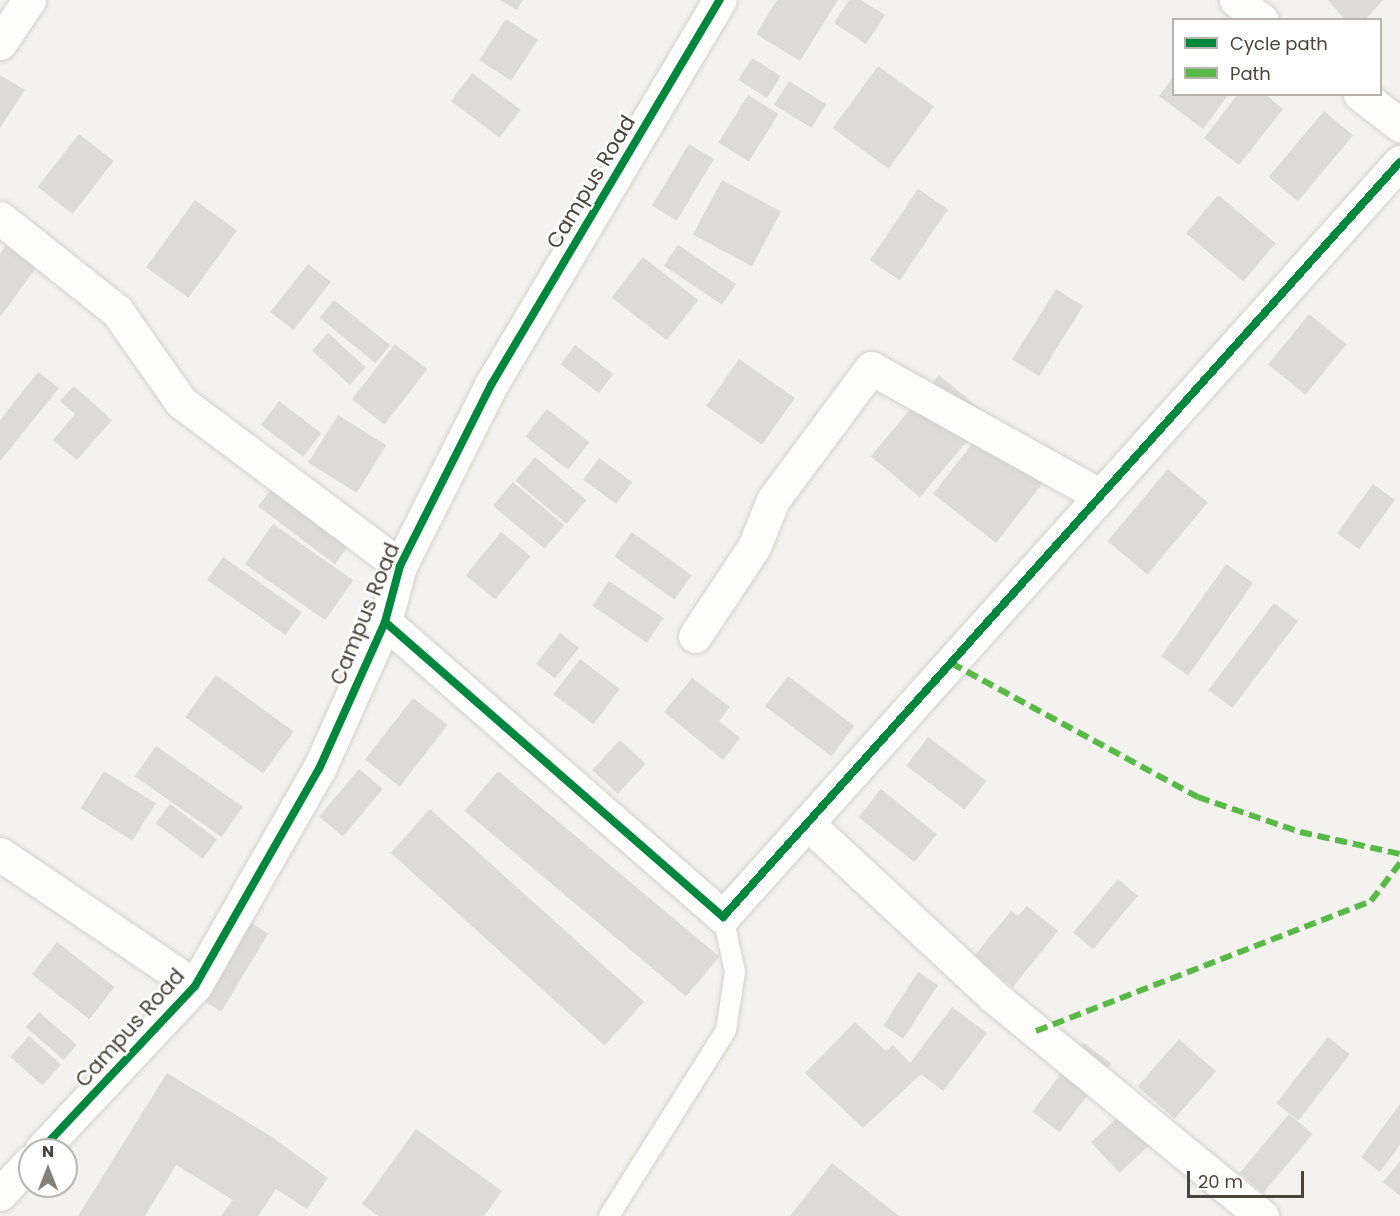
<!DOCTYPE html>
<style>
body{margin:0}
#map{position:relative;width:1400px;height:1216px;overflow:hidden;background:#f4f2ee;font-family:Poppins,sans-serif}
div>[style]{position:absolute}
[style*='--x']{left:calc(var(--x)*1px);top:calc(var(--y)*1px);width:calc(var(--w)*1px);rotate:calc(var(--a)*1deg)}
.building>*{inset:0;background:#dedbd6;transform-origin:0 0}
.roads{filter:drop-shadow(0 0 2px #d2d0cb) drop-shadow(0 0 2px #d2d0cb)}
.service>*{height:20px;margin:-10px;padding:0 10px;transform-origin:10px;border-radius:10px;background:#fdfdfc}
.minor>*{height:33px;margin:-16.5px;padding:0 16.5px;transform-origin:16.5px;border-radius:16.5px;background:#fdfdfc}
.tertiary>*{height:33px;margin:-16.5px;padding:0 16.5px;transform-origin:16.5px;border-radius:16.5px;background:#fdfdfc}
.quiet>*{height:6px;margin-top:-3px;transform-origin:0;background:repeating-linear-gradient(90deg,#58b947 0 12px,transparent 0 18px)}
.cycleway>*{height:8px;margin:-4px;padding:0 4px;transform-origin:4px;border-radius:4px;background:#00873e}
span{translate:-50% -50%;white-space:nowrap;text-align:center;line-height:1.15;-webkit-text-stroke:5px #fff;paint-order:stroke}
.street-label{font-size:21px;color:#4b4439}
.legend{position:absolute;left:1172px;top:18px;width:210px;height:78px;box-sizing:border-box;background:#fff;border:2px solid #b7b4b0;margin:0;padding:8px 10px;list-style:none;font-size:18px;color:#4b4439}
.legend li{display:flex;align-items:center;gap:12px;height:30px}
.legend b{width:30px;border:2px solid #b7b4b0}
.north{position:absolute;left:18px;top:1138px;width:60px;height:60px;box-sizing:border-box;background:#fff;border:2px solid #b7b4b0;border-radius:50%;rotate:0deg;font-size:16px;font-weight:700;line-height:24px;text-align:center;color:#4b4439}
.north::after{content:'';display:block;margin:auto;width:21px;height:27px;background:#868178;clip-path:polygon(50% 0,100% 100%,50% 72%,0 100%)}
.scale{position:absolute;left:1187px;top:1171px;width:117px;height:27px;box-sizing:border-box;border:3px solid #4b4439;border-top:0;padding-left:8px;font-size:18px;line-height:21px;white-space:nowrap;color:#4b4439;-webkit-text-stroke:4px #fff;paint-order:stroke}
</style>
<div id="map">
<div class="building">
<div style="clip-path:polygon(500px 0,523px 0,517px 10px)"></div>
<div style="clip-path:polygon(777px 0,838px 0,800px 61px,756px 34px)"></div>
<div style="clip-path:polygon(849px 0,861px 0,885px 15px,866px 44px,834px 23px)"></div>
<div style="clip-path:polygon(1328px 0,1383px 0,1365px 20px,1345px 20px)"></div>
<div style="left:506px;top:19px;width:38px;height:49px;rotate:33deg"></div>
<div style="left:752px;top:58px;width:34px;height:26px;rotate:32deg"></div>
<div style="left:878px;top:66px;width:69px;height:77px;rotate:36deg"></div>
<div style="left:472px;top:73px;width:61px;height:35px;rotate:37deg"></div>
<div style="clip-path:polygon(0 75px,25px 90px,0 128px)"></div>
<div style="clip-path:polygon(1174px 76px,1174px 94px,1229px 94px,1203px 129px,1159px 96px)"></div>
<div style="left:789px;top:81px;width:44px;height:28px;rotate:32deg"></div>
<div style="clip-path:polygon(1238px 94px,1265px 94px,1283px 109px,1239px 165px,1204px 138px)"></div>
<div style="left:748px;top:95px;width:36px;height:56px;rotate:32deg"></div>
<div style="left:1324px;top:111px;width:38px;height:86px;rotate:40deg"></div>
<div style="left:79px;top:134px;width:44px;height:67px;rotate:38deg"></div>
<div style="left:689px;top:144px;width:29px;height:72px;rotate:31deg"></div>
<div style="left:722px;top:180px;width:67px;height:62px;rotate:28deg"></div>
<div style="left:918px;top:189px;width:36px;height:86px;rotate:34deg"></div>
<div style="left:1218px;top:195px;width:75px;height:50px;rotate:40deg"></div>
<div style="left:195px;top:200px;width:52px;height:83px;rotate:36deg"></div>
<div style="left:678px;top:245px;width:70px;height:25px;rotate:34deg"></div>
<div style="clip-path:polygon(6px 246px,36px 268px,0 317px,0 254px)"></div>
<div style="left:643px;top:257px;width:70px;height:51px;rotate:38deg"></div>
<div style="left:308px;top:264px;width:29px;height:61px;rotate:38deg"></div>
<div style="left:1056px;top:289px;width:32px;height:83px;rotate:32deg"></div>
<div style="left:334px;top:300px;width:72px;height:23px;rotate:39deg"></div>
<div style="left:1309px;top:314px;width:48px;height:65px;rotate:39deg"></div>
<div style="left:328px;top:333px;width:51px;height:24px;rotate:42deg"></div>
<div style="left:395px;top:344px;width:41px;height:70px;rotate:38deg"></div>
<div style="left:575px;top:345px;width:48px;height:24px;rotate:37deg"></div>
<div style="left:739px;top:359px;width:68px;height:57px;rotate:35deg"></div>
<div style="clip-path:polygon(38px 372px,59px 388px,0 461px,0 420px)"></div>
<div style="left:939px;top:375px;width:64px;height:106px;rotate:40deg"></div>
<div style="clip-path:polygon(74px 386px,112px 420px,77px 460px,53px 440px,75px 414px,60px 401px)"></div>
<div style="left:279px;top:401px;width:53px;height:30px;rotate:37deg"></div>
<div style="left:547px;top:409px;width:54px;height:35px;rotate:38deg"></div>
<div style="left:338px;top:415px;width:57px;height:56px;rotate:32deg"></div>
<div style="left:989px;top:422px;width:80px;height:91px;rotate:38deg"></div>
<div style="left:535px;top:457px;width:67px;height:31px;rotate:40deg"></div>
<div style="left:599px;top:458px;width:41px;height:27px;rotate:36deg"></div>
<div style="left:1168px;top:469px;width:52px;height:94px;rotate:40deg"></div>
<div style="left:278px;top:480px;width:96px;height:33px;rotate:37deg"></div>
<div style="left:513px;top:482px;width:67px;height:31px;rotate:40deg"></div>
<div style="left:1373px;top:484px;width:27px;height:61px;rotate:36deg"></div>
<div style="left:273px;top:524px;width:98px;height:49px;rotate:35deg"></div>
<div style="left:501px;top:532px;width:38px;height:56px;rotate:39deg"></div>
<div style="left:632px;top:532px;width:74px;height:30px;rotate:36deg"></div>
<div style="left:223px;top:557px;width:96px;height:28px;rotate:35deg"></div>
<div style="left:1226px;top:564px;width:33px;height:113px;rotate:35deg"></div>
<div style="left:609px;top:581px;width:66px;height:30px;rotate:34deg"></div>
<div style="left:1274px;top:603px;width:30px;height:109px;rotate:37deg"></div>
<div style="left:560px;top:633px;width:24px;height:39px;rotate:38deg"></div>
<div style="left:580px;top:659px;width:50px;height:44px;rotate:37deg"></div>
<div style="left:216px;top:675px;width:96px;height:52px;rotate:36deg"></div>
<div style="left:788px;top:676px;width:83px;height:38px;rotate:37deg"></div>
<div style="clip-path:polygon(692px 678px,730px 707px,719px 721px,740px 738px,723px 760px,664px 712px)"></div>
<div style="left:413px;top:698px;width:44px;height:78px;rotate:38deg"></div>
<div style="left:928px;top:737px;width:73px;height:36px;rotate:37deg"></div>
<div style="left:620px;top:740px;width:35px;height:41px;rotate:43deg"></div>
<div style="left:156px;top:746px;width:106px;height:37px;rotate:35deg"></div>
<div style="left:359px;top:769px;width:31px;height:62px;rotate:40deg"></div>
<div style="left:104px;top:771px;width:61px;height:44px;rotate:32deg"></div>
<div style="left:498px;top:771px;width:289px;height:52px;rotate:40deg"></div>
<div style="left:881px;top:789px;width:72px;height:36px;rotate:39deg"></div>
<div style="left:170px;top:804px;width:59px;height:24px;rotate:37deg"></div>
<div style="left:430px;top:809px;width:288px;height:59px;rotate:42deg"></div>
<div style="left:1118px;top:879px;width:26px;height:70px;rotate:40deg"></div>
<div style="clip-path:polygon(1027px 906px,1058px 931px,1013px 987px,974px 956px,1011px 911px,1018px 916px)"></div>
<div style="left:246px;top:920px;width:26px;height:91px;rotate:31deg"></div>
<div style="left:57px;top:942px;width:73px;height:41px;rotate:38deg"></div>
<div style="left:918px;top:972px;width:24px;height:64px;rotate:33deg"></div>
<div style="clip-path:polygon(952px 1007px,987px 1033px,943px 1091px,921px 1074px,863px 1128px,805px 1073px,855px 1022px,886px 1051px,893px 1045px,910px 1063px)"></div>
<div style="left:39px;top:1012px;width:50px;height:20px;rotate:41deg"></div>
<div style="left:29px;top:1036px;width:43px;height:28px;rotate:42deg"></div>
<div style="left:1328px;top:1037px;width:28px;height:84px;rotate:38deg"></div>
<div style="left:1179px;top:1039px;width:49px;height:63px;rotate:41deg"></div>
<div style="left:1084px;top:1043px;width:34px;height:86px;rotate:37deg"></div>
<div style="clip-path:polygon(167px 1073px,272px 1137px,328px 1178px,307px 1209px,276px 1189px,258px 1216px,221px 1216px,233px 1200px,176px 1165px,145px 1216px,78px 1216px)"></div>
<div style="left:1134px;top:1102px;width:42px;height:59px;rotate:47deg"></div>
<div style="clip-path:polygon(1400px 1104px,1400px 1145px,1380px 1172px,1361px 1157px)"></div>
<div style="left:1289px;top:1114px;width:31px;height:77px;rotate:40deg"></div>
<div style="clip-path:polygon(416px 1129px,502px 1191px,484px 1216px,378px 1216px,362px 1204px)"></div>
<div style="clip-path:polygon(1400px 1161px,1400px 1196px,1383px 1182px)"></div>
<div style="clip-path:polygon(832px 1163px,899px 1216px,790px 1216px)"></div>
</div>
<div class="roads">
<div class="service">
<div style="--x:609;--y:1216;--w:220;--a:-57.8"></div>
<div style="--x:726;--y:1030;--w:59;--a:-81.2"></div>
<div style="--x:735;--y:972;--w:56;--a:-102.3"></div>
</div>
<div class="minor">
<div style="--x:1236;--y:0;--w:33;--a:38"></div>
<div style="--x:0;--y:43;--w:52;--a:-56"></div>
<div style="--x:1360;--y:94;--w:51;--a:37.8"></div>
<div style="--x:0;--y:218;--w:149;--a:38.5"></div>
<div style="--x:117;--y:311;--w:111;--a:54.9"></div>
<div style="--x:181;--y:402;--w:274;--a:36.8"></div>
<div style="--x:385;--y:622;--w:449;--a:41.1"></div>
<div style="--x:723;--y:917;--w:1014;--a:-48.12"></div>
<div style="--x:695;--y:636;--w:107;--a:-56.5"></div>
<div style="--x:754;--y:547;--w:51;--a:-68"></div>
<div style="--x:773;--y:500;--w:164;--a:-53.4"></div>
<div style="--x:871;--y:368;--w:263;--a:29.1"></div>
<div style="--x:807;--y:823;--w:254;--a:42.9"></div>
<div style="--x:993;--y:996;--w:348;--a:39.3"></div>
<div style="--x:0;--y:854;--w:235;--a:34.1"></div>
</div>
<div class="tertiary">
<div style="--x:41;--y:1150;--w:225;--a:-46.8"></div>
<div style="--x:195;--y:986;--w:250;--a:-60.3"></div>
<div style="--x:319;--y:769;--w:161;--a:-65.8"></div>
<div style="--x:385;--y:622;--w:58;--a:-75"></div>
<div style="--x:400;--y:566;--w:203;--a:-63.3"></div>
<div style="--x:491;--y:385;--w:448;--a:-59.3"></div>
<div style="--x:0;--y:1194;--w:44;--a:-46.8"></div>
</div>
</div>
<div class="quiet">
<div style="--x:951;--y:663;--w:281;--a:28.5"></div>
<div style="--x:1198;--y:797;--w:108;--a:18.9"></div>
<div style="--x:1300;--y:832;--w:102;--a:12.4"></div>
<div style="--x:1036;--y:1031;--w:359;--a:-21.2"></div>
<div style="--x:1371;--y:901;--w:48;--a:-52.7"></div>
</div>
<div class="cycleway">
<div style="--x:385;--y:622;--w:449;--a:41.1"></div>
<div style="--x:723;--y:917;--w:1014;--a:-48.12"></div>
<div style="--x:41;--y:1150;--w:225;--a:-46.8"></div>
<div style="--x:195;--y:986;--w:250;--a:-60.3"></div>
<div style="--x:319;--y:769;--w:161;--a:-65.8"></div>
<div style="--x:385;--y:622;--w:58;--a:-75"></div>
<div style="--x:400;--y:566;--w:203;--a:-63.3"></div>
<div style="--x:491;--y:385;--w:448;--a:-59.3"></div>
</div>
<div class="street-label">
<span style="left:591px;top:182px;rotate:-59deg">Campus Road</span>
<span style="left:365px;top:614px;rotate:-68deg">Campus Road</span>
<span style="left:130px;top:1028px;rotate:-48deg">Campus Road</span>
</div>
<ul class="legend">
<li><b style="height:8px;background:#00873e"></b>Cycle path</li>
<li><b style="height:8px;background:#58b947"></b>Path</li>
</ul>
<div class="north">N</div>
<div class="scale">20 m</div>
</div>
